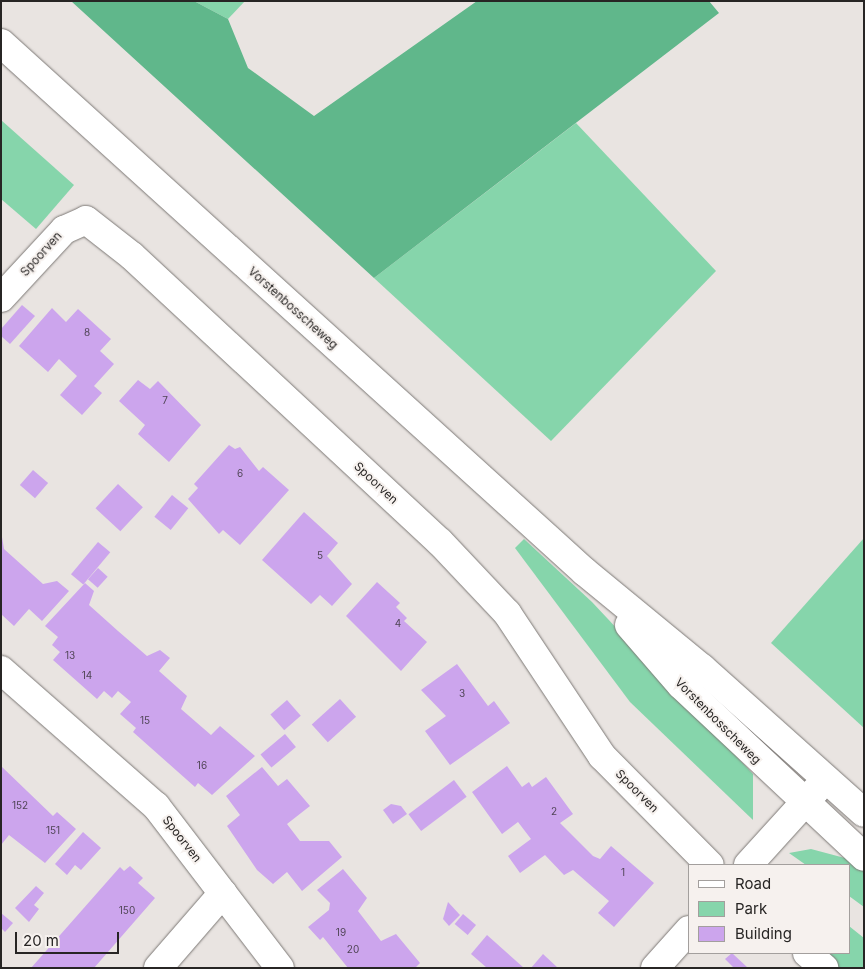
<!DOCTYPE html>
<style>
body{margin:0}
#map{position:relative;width:865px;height:969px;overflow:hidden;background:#e9e4e1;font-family:Inter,sans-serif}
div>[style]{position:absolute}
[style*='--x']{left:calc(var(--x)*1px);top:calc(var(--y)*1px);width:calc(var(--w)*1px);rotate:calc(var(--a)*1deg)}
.green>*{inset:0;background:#86d5ab}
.forest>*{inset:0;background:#60b78b}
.building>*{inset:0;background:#cca5ed;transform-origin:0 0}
.roads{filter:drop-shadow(0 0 1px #7c7875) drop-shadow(0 0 1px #7c7875)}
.minor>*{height:28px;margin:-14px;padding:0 14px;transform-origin:14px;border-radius:14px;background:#fff}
span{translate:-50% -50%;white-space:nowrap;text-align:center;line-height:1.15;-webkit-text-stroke:4px #f6f1ee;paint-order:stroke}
.number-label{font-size:10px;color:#504556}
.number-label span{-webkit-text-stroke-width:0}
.street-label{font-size:12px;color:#272524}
.frame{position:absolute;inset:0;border:2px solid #272524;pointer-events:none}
.legend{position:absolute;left:688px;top:864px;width:162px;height:90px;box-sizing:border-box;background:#f6f1ee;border:1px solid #a39f9d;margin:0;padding:6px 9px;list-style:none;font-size:15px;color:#272524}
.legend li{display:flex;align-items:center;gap:10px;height:25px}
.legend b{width:25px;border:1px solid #a39f9d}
.scale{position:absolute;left:15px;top:932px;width:104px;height:22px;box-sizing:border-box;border:2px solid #272524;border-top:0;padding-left:6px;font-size:15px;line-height:18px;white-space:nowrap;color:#272524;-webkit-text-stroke:4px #f6f1ee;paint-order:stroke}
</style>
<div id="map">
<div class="green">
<div style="clip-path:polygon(194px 1px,245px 1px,228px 19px)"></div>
<div style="clip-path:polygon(1px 120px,74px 185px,36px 229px,1px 199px)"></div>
<div style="clip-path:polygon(576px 123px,716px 271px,551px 441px,374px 278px)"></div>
<div style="clip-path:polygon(864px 538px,864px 728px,771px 643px)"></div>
<div style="clip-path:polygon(524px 539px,592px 602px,753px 774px,753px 820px,630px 702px,515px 548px)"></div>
<div style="clip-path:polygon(811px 849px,856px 861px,864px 868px,864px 907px,849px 896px,849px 865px,806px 865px,789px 853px)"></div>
<div style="clip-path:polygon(849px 926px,864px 938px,864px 968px,836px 968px,820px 953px,849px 953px)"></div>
</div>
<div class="forest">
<div style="clip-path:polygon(71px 1px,194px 1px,228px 19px,248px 68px,314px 116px,477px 1px,709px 1px,719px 13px,374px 278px)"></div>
</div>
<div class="building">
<div style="clip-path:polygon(22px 305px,35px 316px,10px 344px,1px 336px,1px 329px)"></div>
<div style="clip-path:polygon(52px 308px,66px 322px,78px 309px,111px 339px,100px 351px,114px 364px,94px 386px,102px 393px,82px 415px,60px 395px,77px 376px,59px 359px,48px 372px,19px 346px)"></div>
<div style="clip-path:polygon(138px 380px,150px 389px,158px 381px,201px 425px,169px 462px,138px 434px,145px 425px,119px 401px)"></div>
<div style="clip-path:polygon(229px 445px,235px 449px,240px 447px,259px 471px,263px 467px,289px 490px,240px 545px,223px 530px,219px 534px,188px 499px,198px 488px,194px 484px)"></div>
<div style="left:33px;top:470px;width:20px;height:20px;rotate:41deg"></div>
<div style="left:118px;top:484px;width:34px;height:33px;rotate:43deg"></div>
<div style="left:172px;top:495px;width:21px;height:28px;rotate:39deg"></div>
<div style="clip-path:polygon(304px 512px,338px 543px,327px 556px,352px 584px,332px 606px,320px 595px,311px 604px,262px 560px)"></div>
<div style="clip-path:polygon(1px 531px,4px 549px,43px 584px,57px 581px,69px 591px,42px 621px,29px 609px,14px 626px,1px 614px)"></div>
<div style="left:98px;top:542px;width:16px;height:42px;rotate:40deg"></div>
<div style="left:98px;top:568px;width:13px;height:15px;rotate:42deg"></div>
<div style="clip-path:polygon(377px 582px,400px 603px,396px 607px,407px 618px,404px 621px,427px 642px,401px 671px,346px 616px)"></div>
<div style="clip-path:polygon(85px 583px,94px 591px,89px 605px,118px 631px,147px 656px,160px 650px,170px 658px,159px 671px,187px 696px,181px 709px,211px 735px,220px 726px,255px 756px,212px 795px,198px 783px,195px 787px,133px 732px,136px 728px,120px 714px,131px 702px,118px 691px,112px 698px,104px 691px,97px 699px,53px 660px,60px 652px,52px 645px,58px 637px,45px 626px)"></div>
<div style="clip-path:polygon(457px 664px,488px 706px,494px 701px,510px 723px,450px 765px,425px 731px,446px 716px,421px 690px)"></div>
<div style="left:340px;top:699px;width:24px;height:38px;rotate:48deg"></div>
<div style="left:287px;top:700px;width:21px;height:22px;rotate:49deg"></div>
<div style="left:285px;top:734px;width:17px;height:32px;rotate:50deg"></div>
<div style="clip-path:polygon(1px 766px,53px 816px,57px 812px,76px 829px,45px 863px,9px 835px,1px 845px)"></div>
<div style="clip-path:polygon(507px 766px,522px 787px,529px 782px,532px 787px,546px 777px,573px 814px,560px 823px,593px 856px,600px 859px,611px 846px,654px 883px,614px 927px,598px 913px,609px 901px,573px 870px,564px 875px,545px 855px,520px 873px,508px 856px,531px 839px,518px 822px,502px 834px,472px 792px)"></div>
<div style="clip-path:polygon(262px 767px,278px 786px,287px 779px,310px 806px,287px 824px,300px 841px,329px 841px,342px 857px,302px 891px,287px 872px,273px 884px,257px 870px,227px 826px,240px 815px,226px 796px)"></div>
<div style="left:454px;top:780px;width:21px;height:57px;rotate:53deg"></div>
<div style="clip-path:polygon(391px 804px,401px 806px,407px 814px,393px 824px,383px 810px)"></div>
<div style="clip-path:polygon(83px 832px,101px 848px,81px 870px,75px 865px,67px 875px,55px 864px)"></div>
<div style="clip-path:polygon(130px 866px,143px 878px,138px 883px,155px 898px,94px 968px,31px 968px,120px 867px,124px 871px)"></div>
<div style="clip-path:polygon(343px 869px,367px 898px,358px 911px,381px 941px,396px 934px,420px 963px,415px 968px,348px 968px,323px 937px,320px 940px,308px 927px,329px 910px,330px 903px,317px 890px)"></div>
<div style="clip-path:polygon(36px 886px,44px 893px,34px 905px,39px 909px,29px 922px,15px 908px)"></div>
<div style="clip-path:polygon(448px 902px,460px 915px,449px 926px,443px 919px)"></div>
<div style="clip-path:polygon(1px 913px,13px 923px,5px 932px,1px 928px)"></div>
<div style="left:463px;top:914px;width:17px;height:13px;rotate:40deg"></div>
<div style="clip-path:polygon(487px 935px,524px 968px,487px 968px,471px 954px)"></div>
<div style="clip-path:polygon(732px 953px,748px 968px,734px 968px,725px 959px)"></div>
<div style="clip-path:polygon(543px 954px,558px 968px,531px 968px)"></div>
</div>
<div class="roads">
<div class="minor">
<div style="--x:1;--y:43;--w:788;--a:42.17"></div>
<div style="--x:585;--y:572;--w:151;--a:39.4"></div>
<div style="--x:702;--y:668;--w:217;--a:41.8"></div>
<div style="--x:1;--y:298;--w:93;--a:-47.2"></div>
<div style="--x:64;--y:230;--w:24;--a:-24"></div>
<div style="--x:86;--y:220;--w:58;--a:38"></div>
<div style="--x:132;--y:256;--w:420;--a:42.9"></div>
<div style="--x:440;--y:542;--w:98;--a:46.7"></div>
<div style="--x:507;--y:613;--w:172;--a:56.4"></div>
<div style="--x:602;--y:756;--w:153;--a:45.3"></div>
<div style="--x:629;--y:625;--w:79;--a:49.1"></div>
<div style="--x:681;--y:685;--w:251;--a:43.2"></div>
<div style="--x:1;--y:670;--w:206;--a:41.3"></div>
<div style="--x:156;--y:806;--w:204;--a:52.6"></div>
<div style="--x:748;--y:865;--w:101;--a:-47.8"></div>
<div style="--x:807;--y:953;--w:23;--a:41"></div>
<div style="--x:158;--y:968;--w:99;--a:-49.1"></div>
<div style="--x:655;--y:968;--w:51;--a:-48.2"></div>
</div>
</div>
<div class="number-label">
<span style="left:87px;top:333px">8</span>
<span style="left:165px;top:401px">7</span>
<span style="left:240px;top:474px">6</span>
<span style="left:320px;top:556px">5</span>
<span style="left:398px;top:624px">4</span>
<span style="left:70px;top:656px">13</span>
<span style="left:87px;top:676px">14</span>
<span style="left:462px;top:694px">3</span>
<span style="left:145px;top:721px">15</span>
<span style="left:202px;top:766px">16</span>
<span style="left:20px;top:806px">152</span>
<span style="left:554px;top:812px">2</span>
<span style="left:53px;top:831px">151</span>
<span style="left:623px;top:873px">1</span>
<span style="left:127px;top:911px">150</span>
<span style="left:341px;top:933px">19</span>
<span style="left:353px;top:950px">20</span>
</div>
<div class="street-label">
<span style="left:41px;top:254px;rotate:-48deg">Spoorven</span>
<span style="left:293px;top:308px;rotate:42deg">Vorstenbosscheweg</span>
<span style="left:376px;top:483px;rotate:43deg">Spoorven</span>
<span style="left:718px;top:721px;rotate:45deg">Vorstenbosscheweg</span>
<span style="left:637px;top:791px;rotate:45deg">Spoorven</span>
<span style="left:182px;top:839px;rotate:52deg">Spoorven</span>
</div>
<div class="frame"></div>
<ul class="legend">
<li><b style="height:6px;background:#fff"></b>Road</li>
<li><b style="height:14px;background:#86d5ab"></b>Park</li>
<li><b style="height:14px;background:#cca5ed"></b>Building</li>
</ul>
<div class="scale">20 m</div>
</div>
